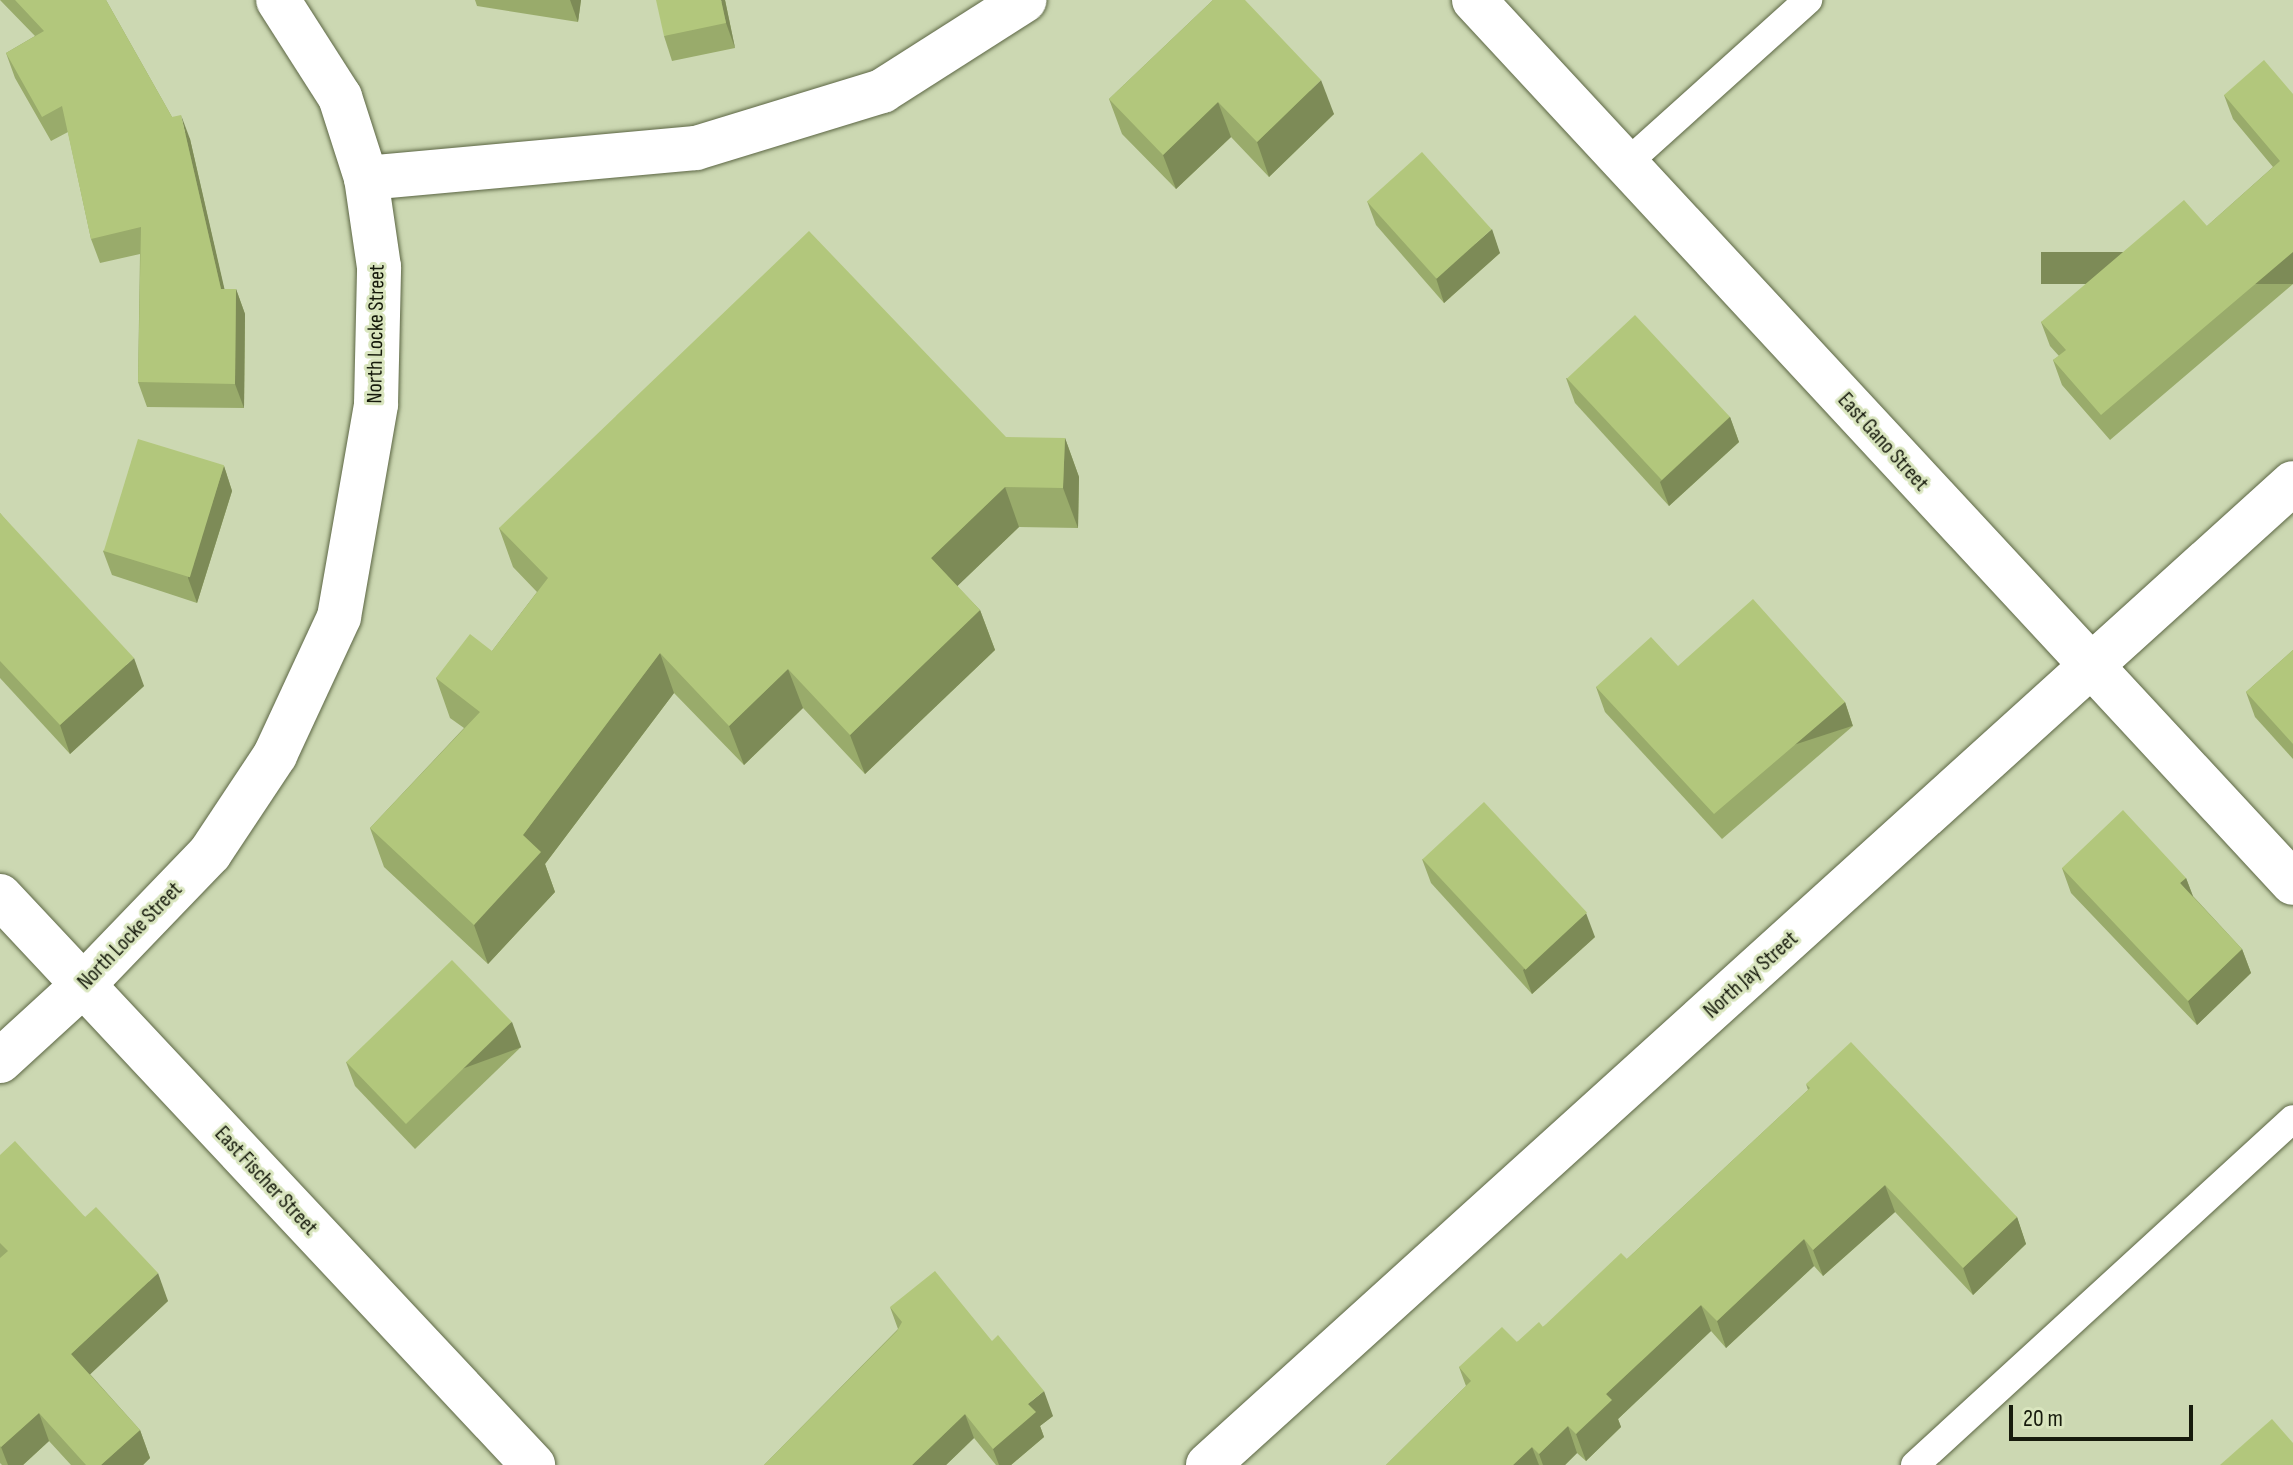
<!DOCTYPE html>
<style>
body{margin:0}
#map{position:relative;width:2293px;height:1465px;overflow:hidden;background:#ccd8b2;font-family:"Sofia Sans Condensed",sans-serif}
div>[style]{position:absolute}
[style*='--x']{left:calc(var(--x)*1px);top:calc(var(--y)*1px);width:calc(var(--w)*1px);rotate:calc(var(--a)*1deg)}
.roads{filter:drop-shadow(0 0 2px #5c6644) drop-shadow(0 0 2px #5c6644)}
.service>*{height:28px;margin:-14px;padding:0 14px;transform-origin:14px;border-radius:14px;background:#fff}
.minor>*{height:44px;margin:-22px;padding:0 22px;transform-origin:22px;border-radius:22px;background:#fff}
.wall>*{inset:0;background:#99ab6b}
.shaded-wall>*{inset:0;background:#7d8b57;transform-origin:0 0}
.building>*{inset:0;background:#b2c77c;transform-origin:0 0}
span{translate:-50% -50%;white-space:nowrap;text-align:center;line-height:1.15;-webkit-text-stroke:6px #d9e5be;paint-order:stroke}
.street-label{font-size:22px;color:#161a0c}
.scale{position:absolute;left:2009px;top:1405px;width:184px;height:36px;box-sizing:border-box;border:4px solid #161a0c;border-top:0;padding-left:10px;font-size:24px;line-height:28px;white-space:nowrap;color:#161a0c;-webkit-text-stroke:6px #d9e5be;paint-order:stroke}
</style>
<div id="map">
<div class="roads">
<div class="service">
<div style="--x:1627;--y:163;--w:244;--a:-42"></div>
<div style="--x:1915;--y:1465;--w:512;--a:-42.47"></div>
</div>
<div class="minor">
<div style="--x:1474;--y:0;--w:1204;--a:47.15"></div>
<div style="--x:366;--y:178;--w:331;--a:-5.2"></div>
<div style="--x:696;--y:148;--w:195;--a:-17"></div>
<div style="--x:882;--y:91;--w:169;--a:-32.5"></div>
<div style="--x:0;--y:896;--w:780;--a:46.87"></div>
<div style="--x:0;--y:1061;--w:113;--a:-42.5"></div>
<div style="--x:83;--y:985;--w:183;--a:-46.1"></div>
<div style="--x:210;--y:853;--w:118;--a:-56.4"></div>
<div style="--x:275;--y:755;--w:152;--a:-65.1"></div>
<div style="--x:339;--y:617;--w:216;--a:-80.1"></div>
<div style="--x:376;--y:404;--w:137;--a:-88.7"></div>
<div style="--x:379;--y:267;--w:90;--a:-98.3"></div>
<div style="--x:366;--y:178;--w:85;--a:-107.8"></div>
<div style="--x:340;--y:97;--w:115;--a:-122.6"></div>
<div style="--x:1208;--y:1465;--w:1463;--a:-42.15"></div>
</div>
</div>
<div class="wall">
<div style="clip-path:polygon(0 0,106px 0,172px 117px,190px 139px,224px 289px,236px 289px,245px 314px,244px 408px,147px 407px,138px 382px,140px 254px,100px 263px,91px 239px,68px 132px,51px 141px,15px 78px,6px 53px,35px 36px)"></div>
<div style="clip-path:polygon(475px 0,581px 0,578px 22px,477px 6px)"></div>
<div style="clip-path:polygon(725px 0,735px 48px,672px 61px,664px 36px)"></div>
<div style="clip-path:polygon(1213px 0,1334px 114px,1269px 177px,1231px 137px,1176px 189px,1122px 134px,1109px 99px)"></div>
<div style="clip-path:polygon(2293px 94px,2293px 284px,2110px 440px,2062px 385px,2053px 360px,2059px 356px,2050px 346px,2041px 322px,2207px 226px,2273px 167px,2233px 119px,2224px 95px)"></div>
<div style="clip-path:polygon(1367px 201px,1500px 253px,1444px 303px,1376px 225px)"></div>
<div style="clip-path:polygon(1566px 378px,1730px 417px,1739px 442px,1669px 506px,1575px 403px)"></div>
<div style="clip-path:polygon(1065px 438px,1079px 477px,1078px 528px,1019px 527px,957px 586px,980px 610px,995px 650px,865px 774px,803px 708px,744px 765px,674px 693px,545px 864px,555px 892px,488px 964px,384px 867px,370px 828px,464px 728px,450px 718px,436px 678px,492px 651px,537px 592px,513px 567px,499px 528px)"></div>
<div style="clip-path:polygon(224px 466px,232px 491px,197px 603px,112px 575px,103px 551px)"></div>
<div style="clip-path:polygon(0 513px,144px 686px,70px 754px,0 678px)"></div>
<div style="clip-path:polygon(2293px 650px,2293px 759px,2255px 717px,2246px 692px)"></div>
<div style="clip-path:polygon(1678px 666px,1845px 702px,1853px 726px,1722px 839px,1605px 712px,1596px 687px)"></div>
<div style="clip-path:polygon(1422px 859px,1595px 937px,1532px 994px,1431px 883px)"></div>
<div style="clip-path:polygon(2062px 868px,2186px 878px,2193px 896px,2242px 949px,2251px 973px,2197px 1025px,2071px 893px)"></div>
<div style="clip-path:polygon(521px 1047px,415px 1149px,355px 1086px,346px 1062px)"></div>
<div style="clip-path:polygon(1806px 1084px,2017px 1217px,2026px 1244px,1973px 1295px,1895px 1212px,1823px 1276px,1814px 1266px,1726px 1348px,1711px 1331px,1618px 1419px,1621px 1427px,1586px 1461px,1577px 1453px,1565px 1465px,1386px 1465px,1466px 1386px,1459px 1367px,1517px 1342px,1543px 1327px,1627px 1259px,1808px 1090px)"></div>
<div style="clip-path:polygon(0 1155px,85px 1217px,168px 1301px,90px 1374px,140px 1430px,150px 1458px,143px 1465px,71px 1465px,49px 1441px,23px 1465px,2px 1465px,0 1463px)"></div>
<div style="clip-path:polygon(890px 1307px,1053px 1416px,1040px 1426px,1044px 1437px,1011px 1465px,996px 1465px,974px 1438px,946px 1465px,764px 1465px,898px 1329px)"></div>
</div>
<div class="shaded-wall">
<div style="clip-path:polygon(570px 0,581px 0,578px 22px)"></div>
<div style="clip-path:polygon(721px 0,725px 0,735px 48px,726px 23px)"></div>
<div style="clip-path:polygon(1321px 80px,1334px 114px,1269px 177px,1257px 142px)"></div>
<div style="clip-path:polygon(1218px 102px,1231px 137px,1176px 189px,1163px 155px)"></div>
<div style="clip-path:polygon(181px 115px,190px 139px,230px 313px,221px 289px)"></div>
<div style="clip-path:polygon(1492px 229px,1500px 253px,1444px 303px,1436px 278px)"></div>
<div style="left:2293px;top:252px;width:32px;height:252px;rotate:90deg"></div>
<div style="clip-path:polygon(236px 289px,245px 314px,244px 408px,235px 384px)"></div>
<div style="clip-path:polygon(1730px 417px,1739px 442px,1669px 506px,1660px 482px)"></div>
<div style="clip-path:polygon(1065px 438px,1079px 477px,1078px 528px,1063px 488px)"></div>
<div style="clip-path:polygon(224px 466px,232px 491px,197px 603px,188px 578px)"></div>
<div style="clip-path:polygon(1005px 487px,1019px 527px,945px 598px,931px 558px)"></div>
<div style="clip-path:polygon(980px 610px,995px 650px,865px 774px,850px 735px)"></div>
<div style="clip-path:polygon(660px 653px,674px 693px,545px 864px,555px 892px,488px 964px,474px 925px,523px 835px)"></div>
<div style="clip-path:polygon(134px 658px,144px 686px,70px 754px,60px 725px)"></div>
<div style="clip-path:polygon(788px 669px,803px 708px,744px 765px,729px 726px)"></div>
<div style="left:1845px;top:702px;width:25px;height:172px;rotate:72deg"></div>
<div style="clip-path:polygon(2186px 878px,2195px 902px,2180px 883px)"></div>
<div style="clip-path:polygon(1586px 913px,1595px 937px,1532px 994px,1523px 970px)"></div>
<div style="clip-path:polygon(2242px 949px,2251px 973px,2197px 1025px,2188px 1001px)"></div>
<div style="left:512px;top:1022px;width:27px;height:147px;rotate:70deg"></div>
<div style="clip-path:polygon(1885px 1185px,1895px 1212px,1823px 1276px,1813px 1250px)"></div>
<div style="clip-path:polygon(2017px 1217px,2026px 1244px,1973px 1295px,1963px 1268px)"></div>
<div style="clip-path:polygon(1804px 1239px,1814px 1266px,1726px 1348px,1717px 1321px)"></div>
<div style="clip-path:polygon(158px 1273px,168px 1301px,82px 1382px,71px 1354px)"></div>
<div style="clip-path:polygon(1701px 1305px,1711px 1331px,1618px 1419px,1621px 1427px,1586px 1461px,1576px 1434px,1606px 1394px)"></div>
<div style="clip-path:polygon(1044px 1391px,1053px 1416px,1040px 1426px,1044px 1437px,1011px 1465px,999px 1465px,993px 1449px,1028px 1404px)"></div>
<div style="clip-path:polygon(39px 1413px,49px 1441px,23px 1465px,8px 1465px,1px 1447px)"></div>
<div style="clip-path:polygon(965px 1414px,974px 1438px,946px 1465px,912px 1465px)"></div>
<div style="clip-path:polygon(1568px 1426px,1577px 1453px,1565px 1465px,1543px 1465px,1539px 1454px)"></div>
<div style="clip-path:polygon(140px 1430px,150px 1458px,143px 1465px,101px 1465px)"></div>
<div style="clip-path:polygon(1532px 1447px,1539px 1465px,1513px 1465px)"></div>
</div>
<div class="building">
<div style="clip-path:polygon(15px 0,106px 0,172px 117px,181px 115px,221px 289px,236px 289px,235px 384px,138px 382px,141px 227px,91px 239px,62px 106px,42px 117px,6px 53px,44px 31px)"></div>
<div style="clip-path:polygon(656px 0,721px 0,726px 23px,664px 36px)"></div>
<div style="clip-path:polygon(1213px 0,1245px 0,1321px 80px,1257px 142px,1218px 102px,1163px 155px,1109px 99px)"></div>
<div style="clip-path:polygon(2264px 60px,2293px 94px,2293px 252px,2101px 415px,2053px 360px,2066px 350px,2041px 322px,2184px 200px,2207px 226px,2280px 161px,2224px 95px)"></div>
<div style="left:1422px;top:152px;width:104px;height:74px;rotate:48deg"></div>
<div style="clip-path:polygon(809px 231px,1006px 437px,1065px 438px,1063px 488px,1005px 487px,931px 558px,980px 610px,850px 735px,788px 669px,729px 726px,660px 653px,523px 835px,541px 852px,474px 925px,370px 828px,480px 712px,436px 678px,470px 634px,492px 651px,548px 578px,499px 528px)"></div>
<div style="left:1635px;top:315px;width:139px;height:93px;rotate:47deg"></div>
<div style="left:138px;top:439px;width:90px;height:117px;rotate:17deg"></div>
<div style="clip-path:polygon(0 513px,134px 658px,60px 725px,0 661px)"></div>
<div style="clip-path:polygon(1753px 599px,1845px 702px,1714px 814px,1596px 687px,1651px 637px,1678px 666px)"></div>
<div style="clip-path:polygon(2293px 650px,2293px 744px,2246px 692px)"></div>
<div style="left:1484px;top:802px;width:151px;height:84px;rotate:47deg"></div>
<div style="clip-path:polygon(2123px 810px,2186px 878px,2180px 883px,2242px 949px,2188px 1001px,2062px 868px)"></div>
<div style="left:452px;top:960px;width:86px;height:147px;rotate:46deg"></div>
<div style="clip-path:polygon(1851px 1042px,2017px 1217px,1963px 1268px,1885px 1185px,1813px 1250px,1804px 1239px,1717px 1321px,1701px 1305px,1606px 1394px,1612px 1400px,1576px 1434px,1568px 1426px,1539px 1454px,1532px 1447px,1513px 1465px,1386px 1465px,1471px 1381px,1459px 1367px,1502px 1327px,1517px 1342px,1539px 1322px,1543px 1327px,1621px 1253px,1627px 1259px,1810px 1088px,1806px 1084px)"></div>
<div style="clip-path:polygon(15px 1141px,85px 1217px,96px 1207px,158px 1273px,71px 1354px,140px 1430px,101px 1465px,86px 1465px,39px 1413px,1px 1447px,0 1446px,0 1258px,8px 1251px,0 1243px,0 1155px)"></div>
<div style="clip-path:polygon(935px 1271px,992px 1341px,998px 1335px,1044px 1391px,1028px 1404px,1036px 1412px,993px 1449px,965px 1414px,912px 1465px,764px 1465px,897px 1331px,902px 1322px,890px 1307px)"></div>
<div style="clip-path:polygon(2272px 1419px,2293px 1443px,2293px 1465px,2220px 1465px)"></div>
</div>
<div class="street-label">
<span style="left:376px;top:334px;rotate:-89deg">North Locke Street</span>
<span style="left:1883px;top:442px;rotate:48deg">East Gano Street</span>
<span style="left:130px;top:936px;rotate:-46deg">North Locke Street</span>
<span style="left:1751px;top:975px;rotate:-42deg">North Jay Street</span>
<span style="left:266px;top:1181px;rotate:47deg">East Fischer Street</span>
</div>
<div class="scale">20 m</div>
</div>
